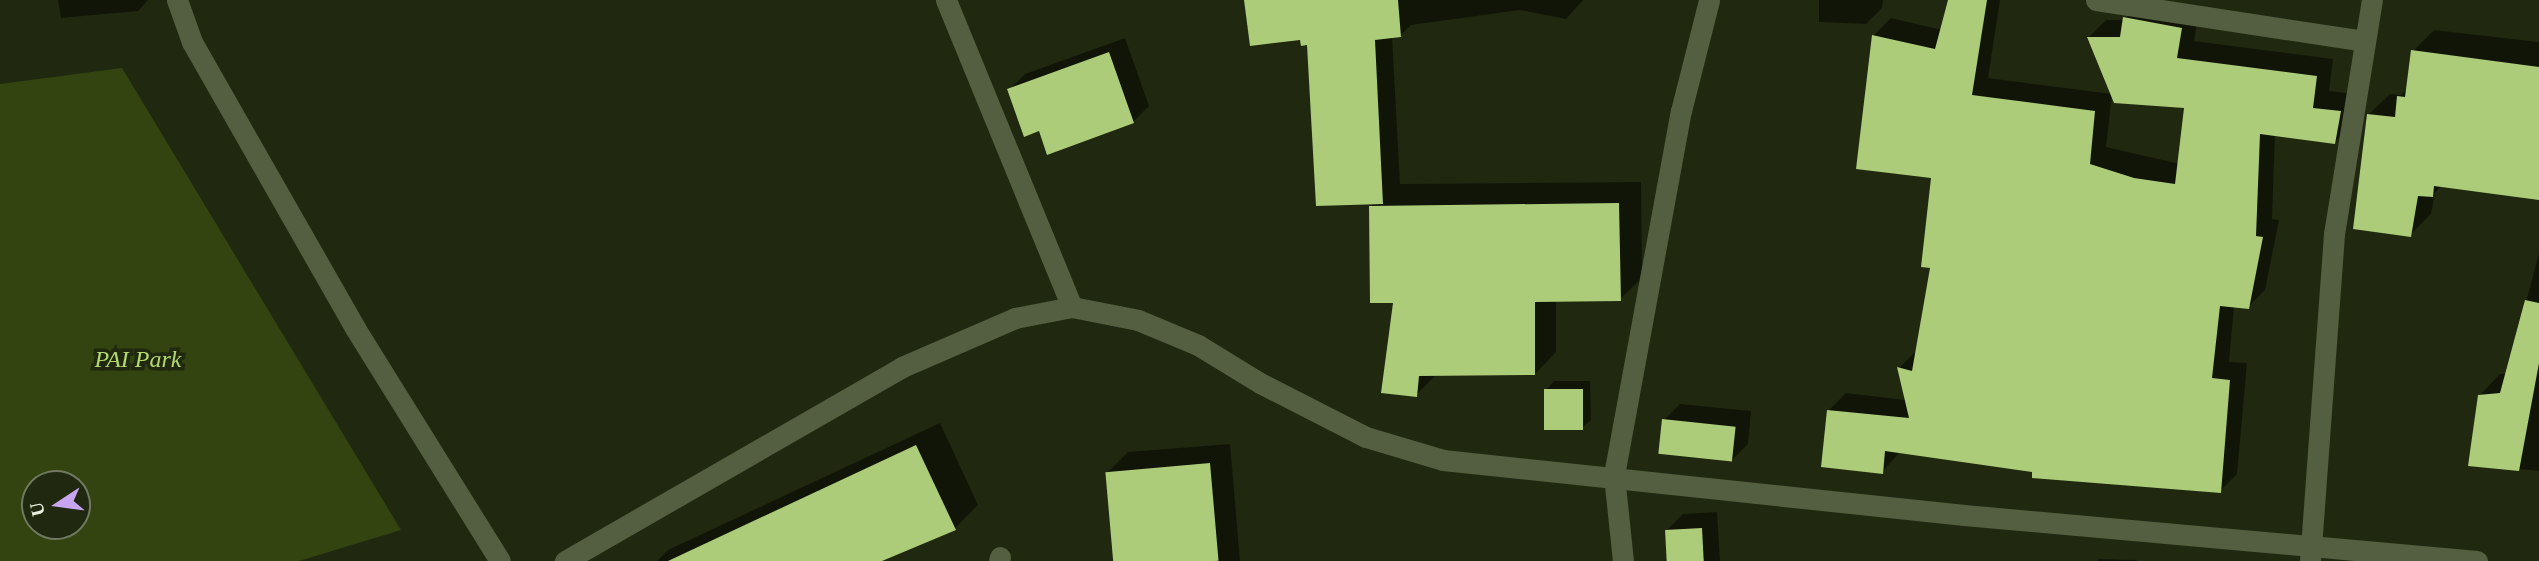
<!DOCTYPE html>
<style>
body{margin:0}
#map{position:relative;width:2539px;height:561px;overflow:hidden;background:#20290f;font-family:Georgia,serif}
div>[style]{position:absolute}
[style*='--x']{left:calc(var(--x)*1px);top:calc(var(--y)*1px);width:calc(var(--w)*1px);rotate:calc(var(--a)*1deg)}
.green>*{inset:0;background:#334410}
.shadow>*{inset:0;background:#0007}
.building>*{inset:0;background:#adcc79;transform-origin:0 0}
.minor>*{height:21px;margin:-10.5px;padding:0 10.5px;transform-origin:10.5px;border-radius:10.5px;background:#535f40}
span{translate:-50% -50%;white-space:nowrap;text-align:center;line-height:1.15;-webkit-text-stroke:7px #20290f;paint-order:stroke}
.park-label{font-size:24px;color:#b4da6d;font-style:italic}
.north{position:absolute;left:21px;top:470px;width:70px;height:70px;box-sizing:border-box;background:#20290f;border:2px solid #717963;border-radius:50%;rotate:257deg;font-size:19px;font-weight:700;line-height:28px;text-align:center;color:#eaf1e0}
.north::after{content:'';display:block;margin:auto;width:24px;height:32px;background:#c8a6ef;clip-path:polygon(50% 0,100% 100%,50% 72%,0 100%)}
</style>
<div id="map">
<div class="green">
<div style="clip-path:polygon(evenodd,122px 68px,401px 530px,299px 561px,0 561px,0 84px,122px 68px,35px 484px,77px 484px,77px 526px,35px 526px,35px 484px)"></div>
</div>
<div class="shadow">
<div style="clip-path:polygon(58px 0,148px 0,138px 11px,61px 18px)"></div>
<div style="clip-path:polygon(1246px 0,1583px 0,1566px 19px,1520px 10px,1411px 25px,1400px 36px,1392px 36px,1400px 184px,1641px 182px,1642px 278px,1620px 299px,1556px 300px,1556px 352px,1535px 374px,1437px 374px,1416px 395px,1371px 206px,1375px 202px,1309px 43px)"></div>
<div style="clip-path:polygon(1819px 0,1883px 0,1882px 8px,1866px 24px,1819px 22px)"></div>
<div style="clip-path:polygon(1950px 0,2000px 0,1988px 78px,2112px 94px,2106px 147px,2180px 164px,2186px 107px,2089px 37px,2106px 20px,2124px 20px,2142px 1px,2199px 11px,2194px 41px,2333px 59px,2329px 91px,2357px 94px,2352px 125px,2335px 142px,2275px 135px,2272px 219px,2279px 220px,2265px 290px,2248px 307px,2234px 306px,2229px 362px,2247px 363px,2237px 474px,2220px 491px,1900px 452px,1882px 472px,1828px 411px,1846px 393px,1906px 400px,1899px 368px,1917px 350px,1932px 267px,1933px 176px,1858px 168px,1874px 35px,1891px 18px,1942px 30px)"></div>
<div style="clip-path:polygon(2434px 30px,2539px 42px,2539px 198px,2442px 185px,2435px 193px,2431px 214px,2410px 235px,2368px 115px,2390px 94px,2401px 95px,2408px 88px,2413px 51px)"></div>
<div style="clip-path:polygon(1125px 38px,1149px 106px,1133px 122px,1040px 129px,1009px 90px,1025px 74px)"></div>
<div style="clip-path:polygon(2539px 253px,2539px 471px,2470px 464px,2479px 396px,2500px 374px,2507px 374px)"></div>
<div style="clip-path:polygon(1554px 381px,1590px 381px,1591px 420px,1582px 428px,1546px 390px)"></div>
<div style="clip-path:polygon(1680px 404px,1751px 411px,1748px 444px,1732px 460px,1664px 420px)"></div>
<div style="clip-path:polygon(940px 423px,978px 505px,955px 528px,878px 561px,657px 561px,668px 550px)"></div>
<div style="clip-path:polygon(1230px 444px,1240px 561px,1116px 561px,1107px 473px,1128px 452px)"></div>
<div style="clip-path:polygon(1717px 512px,1720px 561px,1669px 561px,1667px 530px,1683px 514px)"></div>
<div style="clip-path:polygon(2099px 559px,2137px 560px,2137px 561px,2097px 561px)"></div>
</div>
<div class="building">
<div style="clip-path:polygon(1244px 0,1398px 0,1401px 37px,1375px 40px,1383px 204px,1316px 206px,1307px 45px,1301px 46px,1300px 40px,1250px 46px)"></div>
<div style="clip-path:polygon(1948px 0,1987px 0,1972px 95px,2095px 111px,2090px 164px,2134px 178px,2175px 184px,2184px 108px,2114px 103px,2087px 37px,2120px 37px,2123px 17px,2182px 28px,2177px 58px,2317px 76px,2313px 108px,2341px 111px,2335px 144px,2260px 134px,2256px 236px,2263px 237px,2249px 309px,2220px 306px,2212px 378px,2230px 380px,2221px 493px,2032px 478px,2032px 472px,1885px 451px,1883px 474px,1821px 467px,1827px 410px,1909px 418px,1897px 367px,1912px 371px,1930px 268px,1921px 267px,1931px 178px,1856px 169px,1872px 35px,1935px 49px)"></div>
<div style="clip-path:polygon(2411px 50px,2539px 67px,2539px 200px,2434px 186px,2433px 197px,2418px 196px,2411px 237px,2353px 229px,2367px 114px,2395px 117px,2397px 96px,2405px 97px)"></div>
<div style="clip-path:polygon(1109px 52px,1134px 123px,1047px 155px,1039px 131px,1024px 137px,1007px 89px)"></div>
<div style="clip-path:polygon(1619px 203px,1621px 301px,1535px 302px,1535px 375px,1419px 376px,1417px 397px,1381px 393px,1393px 303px,1370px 303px,1369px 206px)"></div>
<div style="clip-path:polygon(2525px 300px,2539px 303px,2539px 363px,2519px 471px,2468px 466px,2478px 395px,2500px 393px)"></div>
<div style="left:1544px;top:389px;width:39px;height:41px"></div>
<div style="left:1662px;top:419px;width:74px;height:35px;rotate:6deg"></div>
<div style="clip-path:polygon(916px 445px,956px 530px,882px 561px,668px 561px)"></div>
<div style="left:1210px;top:463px;width:98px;height:105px;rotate:85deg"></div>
<div style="left:1702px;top:528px;width:33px;height:37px;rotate:87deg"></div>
</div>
<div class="minor">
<div style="--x:177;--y:0;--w:45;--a:70.3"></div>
<div style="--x:192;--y:42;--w:329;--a:60.3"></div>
<div style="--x:355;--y:328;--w:274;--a:58.1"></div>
<div style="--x:946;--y:0;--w:332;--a:67.7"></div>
<div style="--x:2096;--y:0;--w:271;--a:8.7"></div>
<div style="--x:565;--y:561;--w:389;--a:-29.9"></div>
<div style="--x:902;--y:367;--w:123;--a:-23.4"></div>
<div style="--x:1015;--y:318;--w:58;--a:-10.9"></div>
<div style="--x:1072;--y:307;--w:67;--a:11.1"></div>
<div style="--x:1138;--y:320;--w:65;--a:22.6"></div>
<div style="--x:1198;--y:345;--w:73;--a:31.5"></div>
<div style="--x:1260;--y:383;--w:119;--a:27"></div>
<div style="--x:1366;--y:437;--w:80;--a:16.6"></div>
<div style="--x:1443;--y:460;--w:524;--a:6.03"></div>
<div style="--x:1964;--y:515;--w:515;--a:5.12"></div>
<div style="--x:999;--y:561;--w:4;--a:-76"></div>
<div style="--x:1623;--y:561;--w:86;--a:-96"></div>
<div style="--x:1614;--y:475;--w:370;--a:-79.6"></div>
<div style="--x:1681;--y:111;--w:114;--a:-75.8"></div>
<div style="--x:2310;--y:561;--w:328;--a:-85.8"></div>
<div style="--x:2334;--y:234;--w:237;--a:-80.8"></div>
</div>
<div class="park-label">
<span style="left:138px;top:360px">PAI Park</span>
</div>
<div class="north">U</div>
</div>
